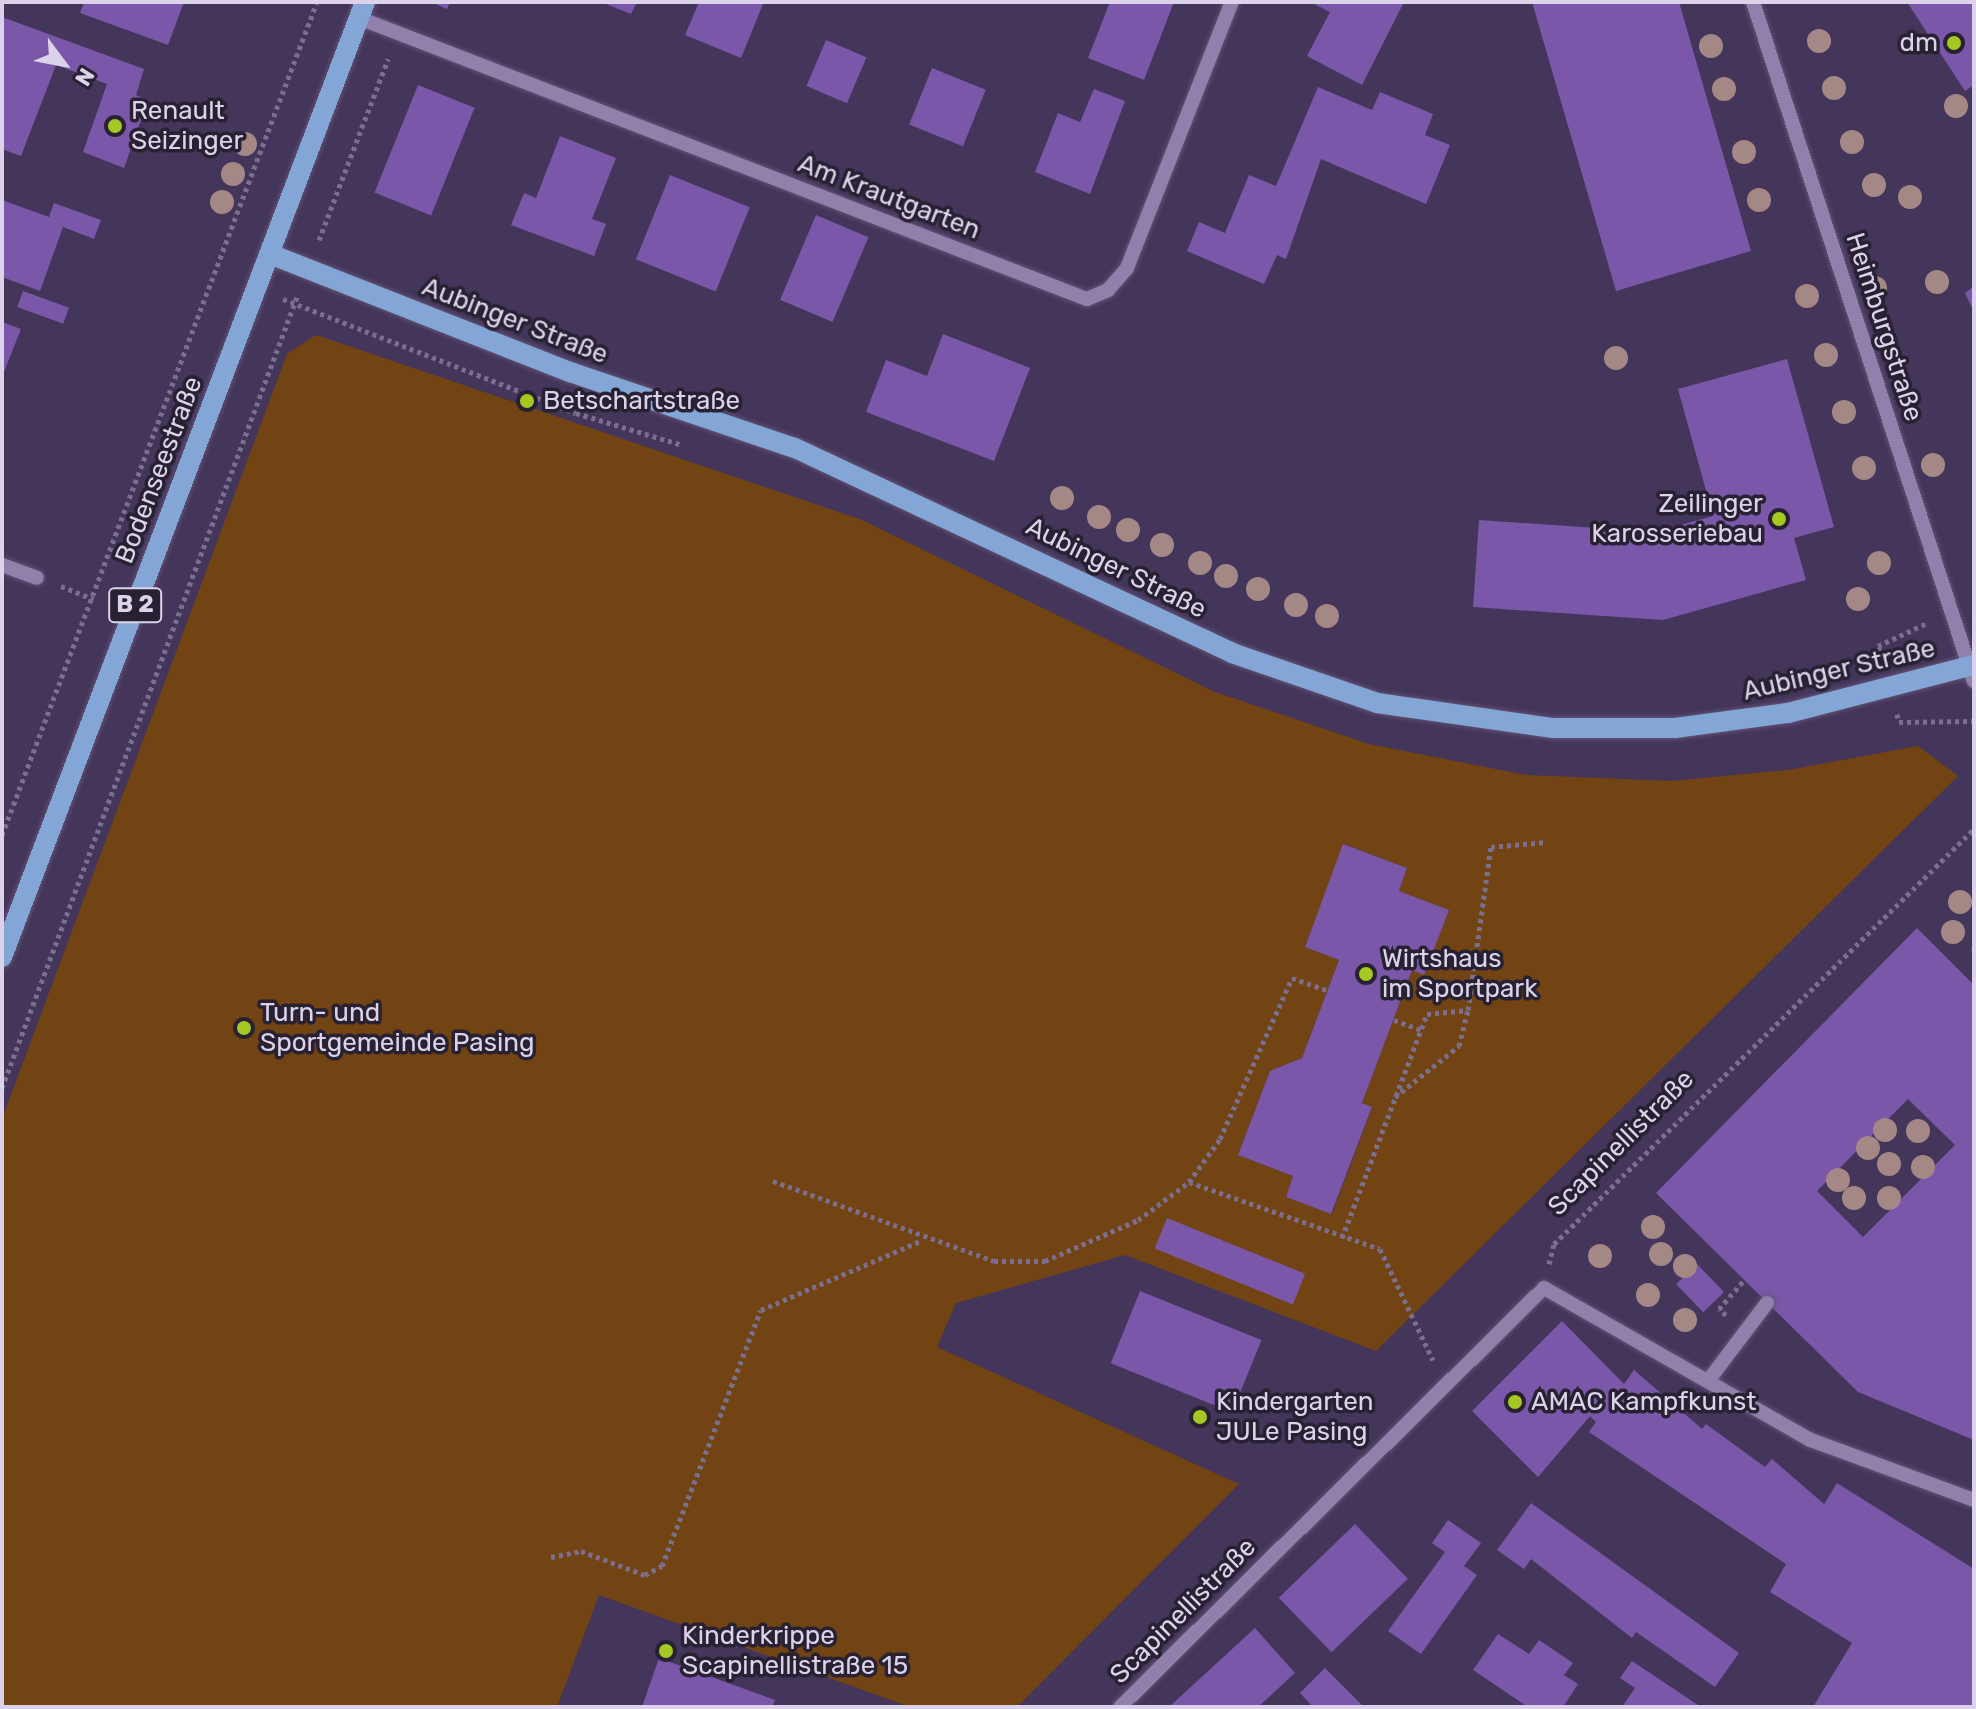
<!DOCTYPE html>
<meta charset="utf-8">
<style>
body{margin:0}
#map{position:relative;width:1976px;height:1709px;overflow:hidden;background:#44355b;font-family:Rubik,sans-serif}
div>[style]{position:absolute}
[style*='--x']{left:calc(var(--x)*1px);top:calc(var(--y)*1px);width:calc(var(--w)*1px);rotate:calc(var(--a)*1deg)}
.green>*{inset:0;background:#724313}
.building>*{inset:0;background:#7a57a8;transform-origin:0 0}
.path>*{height:5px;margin-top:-2.5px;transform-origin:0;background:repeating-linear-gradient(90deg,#7b6f90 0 4px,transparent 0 8px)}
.roads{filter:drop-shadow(0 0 2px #605373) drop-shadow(0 0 2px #605373)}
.minor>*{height:14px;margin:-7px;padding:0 7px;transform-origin:7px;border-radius:7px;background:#9080ab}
.major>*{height:20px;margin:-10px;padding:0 10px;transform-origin:10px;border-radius:10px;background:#83a6d6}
.trees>*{width:24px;height:24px;margin:-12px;border-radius:50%;background:#a48886}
.dots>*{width:22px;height:22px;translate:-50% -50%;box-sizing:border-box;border:4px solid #282132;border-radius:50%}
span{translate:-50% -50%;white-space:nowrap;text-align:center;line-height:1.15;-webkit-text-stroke:7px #282132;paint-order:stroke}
.shield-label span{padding:2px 6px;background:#282132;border:2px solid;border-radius:6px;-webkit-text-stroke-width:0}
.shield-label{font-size:24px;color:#dcd3eb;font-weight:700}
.poi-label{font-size:26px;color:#dcd3eb}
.right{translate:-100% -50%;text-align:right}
.left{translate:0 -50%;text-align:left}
.street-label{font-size:26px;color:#dcd3eb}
.frame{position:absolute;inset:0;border:4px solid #dcd3eb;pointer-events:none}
.north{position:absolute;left:24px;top:24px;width:80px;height:80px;-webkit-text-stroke:6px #282132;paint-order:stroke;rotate:122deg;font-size:22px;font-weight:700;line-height:32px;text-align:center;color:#dcd3eb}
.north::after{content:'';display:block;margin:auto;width:28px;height:36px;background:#dcd3eb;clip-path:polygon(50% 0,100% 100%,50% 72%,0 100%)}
</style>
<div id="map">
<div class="green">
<div style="clip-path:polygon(evenodd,316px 335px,862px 520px,1215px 692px,1369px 744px,1526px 775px,1671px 781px,1788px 770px,1918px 746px,1958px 776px,1376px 1351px,1125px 1255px,956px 1303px,937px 1347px,1239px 1484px,1017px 1707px,910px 1707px,599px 1595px,557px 1707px,2px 1707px,2px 1119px,287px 354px,316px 335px,1344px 844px,1407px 868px,1399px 891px,1449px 910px,1423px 974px,1412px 970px,1362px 1103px,1372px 1108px,1332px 1214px,1286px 1197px,1293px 1176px,1238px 1155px,1270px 1071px,1302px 1058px,1339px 960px,1305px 947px,1344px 844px)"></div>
</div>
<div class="building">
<div style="clip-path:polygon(84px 2px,184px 2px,168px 45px,80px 13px)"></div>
<div style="clip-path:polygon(431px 2px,450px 2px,447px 9px)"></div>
<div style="clip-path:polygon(601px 2px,637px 2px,631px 14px)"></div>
<div style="clip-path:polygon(699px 2px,763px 4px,741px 58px,685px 35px)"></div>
<div style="clip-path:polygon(1110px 2px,1174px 2px,1144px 80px,1088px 58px)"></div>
<div style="clip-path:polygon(1310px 2px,1404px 2px,1362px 85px,1307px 56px,1330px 12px)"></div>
<div style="clip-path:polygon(1532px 2px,1679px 2px,1751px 251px,1616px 291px)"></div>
<div style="clip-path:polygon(1907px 2px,1974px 2px,1974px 85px,1965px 91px)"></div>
<div style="clip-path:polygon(2px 17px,144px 69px,136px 95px,148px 100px,124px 168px,83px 152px,107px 84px,56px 65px,21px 156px,2px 149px)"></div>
<div style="left:826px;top:40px;width:44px;height:50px;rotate:23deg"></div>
<div style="left:932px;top:68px;width:58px;height:61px;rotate:22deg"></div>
<div style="left:418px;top:85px;width:61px;height:116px;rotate:22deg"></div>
<div style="clip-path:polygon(1318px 87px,1372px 110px,1380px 92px,1433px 114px,1425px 135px,1450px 145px,1426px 204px,1321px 159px,1286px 259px,1277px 255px,1264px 284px,1187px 251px,1199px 222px,1225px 233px,1249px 175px,1276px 186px)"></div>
<div style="clip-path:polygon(1094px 89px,1125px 101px,1090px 194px,1035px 172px,1058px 113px,1080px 122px)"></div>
<div style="clip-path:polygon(560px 136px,616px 158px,592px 219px,606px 224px,594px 256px,511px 225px,524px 193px,536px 198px)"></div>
<div style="left:670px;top:175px;width:86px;height:91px;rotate:22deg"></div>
<div style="clip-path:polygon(2px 200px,49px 217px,54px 203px,101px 220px,94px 239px,63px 227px,40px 291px,2px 277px)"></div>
<div style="left:816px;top:215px;width:57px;height:92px;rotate:23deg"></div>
<div style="clip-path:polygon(1974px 286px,1974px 312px,1965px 293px)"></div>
<div style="left:23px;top:291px;width:49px;height:17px;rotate:20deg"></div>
<div style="clip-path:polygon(2px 322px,21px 329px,2px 377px)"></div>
<div style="clip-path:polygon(943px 334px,1030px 368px,994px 461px,866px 412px,886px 360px,927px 376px)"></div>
<div style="clip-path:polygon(1787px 359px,1834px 527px,1794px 538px,1806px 580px,1663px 620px,1473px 607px,1479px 520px,1655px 532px,1713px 516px,1678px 389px)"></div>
<div style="clip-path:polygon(1343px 844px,1407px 868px,1399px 891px,1449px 910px,1424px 975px,1412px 970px,1362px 1103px,1372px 1107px,1331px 1214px,1286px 1197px,1293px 1176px,1238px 1155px,1270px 1071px,1302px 1058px,1339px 960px,1305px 947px)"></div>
<div style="clip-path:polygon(evenodd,1917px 928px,1974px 985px,1974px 1440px,1858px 1392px,1656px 1193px,1917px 928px,1908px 1099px,1955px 1145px,1863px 1237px,1817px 1191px,1908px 1099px)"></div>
<div style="left:1167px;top:1218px;width:149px;height:33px;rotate:22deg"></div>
<div style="left:1697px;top:1264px;width:39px;height:29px;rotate:46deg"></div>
<div style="left:1140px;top:1291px;width:131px;height:78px;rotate:22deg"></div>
<div style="clip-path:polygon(1562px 1321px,1624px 1384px,1634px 1370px,1702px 1429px,1706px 1424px,1765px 1467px,1772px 1459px,1824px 1504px,1837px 1483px,1974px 1569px,1974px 1707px,1813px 1707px,1852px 1643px,1770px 1592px,1786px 1564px,1589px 1432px,1596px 1422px,1590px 1416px,1538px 1477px,1472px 1411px)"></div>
<div style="clip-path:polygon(1531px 1503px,1739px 1653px,1715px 1687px,1636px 1632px,1632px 1638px,1531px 1559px,1524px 1569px,1497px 1550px)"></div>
<div style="clip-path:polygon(1448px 1520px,1481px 1543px,1464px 1566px,1477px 1575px,1421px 1654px,1388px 1631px,1445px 1552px,1432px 1543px)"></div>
<div style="left:1355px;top:1524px;width:76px;height:106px;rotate:46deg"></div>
<div style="clip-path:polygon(1255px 1628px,1295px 1673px,1258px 1707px,1169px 1707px)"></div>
<div style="clip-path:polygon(1498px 1634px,1529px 1654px,1539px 1640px,1573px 1663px,1564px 1675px,1578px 1684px,1563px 1707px,1528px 1707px,1473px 1670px)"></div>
<div style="clip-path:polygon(659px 1658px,775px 1700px,772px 1707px,642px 1707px)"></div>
<div style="clip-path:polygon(1632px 1661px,1701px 1707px,1622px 1707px,1635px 1688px,1620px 1678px)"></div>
<div style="clip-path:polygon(1325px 1668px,1364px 1707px,1313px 1707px,1300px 1693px)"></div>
</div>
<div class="path">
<div style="--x:319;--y:240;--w:194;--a:-69.1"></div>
<div style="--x:283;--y:299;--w:314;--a:21.3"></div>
<div style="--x:576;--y:413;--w:108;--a:16.8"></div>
<div style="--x:61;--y:586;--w:35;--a:22"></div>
<div style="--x:1883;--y:658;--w:13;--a:-113"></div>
<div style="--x:1878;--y:646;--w:56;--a:-25.2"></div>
<div style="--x:1897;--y:714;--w:8;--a:76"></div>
<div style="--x:1899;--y:722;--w:75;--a:-0.8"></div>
<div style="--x:2;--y:835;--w:891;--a:-69.29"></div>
<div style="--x:1974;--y:947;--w:7;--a:90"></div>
<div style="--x:1394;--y:1020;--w:29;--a:20"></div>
<div style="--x:2;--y:1088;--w:847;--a:-69.55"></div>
<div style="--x:1395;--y:1097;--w:82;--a:-38.6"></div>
<div style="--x:1459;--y:1046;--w:37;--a:-76"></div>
<div style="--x:773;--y:1181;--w:235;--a:19.9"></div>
<div style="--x:994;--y:1261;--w:51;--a:0"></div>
<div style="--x:1045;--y:1261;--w:102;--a:-23.8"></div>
<div style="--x:1138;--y:1220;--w:64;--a:-36.7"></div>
<div style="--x:1189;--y:1182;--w:53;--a:-54.2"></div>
<div style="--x:1220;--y:1139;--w:176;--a:-65.9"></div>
<div style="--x:1292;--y:978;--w:37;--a:19"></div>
<div style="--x:1189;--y:1182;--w:202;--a:19.3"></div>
<div style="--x:1380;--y:1249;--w:123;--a:64.5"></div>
<div style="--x:1342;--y:1238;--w:240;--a:-69.2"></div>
<div style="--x:1427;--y:1014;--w:41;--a:-5.6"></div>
<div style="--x:1468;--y:1010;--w:165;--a:-82"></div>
<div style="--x:1491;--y:847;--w:55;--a:-5.2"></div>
<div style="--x:1549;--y:1264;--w:21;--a:-76"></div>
<div style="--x:1554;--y:1244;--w:590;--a:-44.66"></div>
<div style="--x:1726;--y:1315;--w:9;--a:-139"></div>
<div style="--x:1719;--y:1309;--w:38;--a:-49"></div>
<div style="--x:551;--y:1557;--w:31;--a:-11"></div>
<div style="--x:581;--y:1551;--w:68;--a:20.6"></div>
<div style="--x:645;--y:1575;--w:19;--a:-28"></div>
<div style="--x:662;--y:1566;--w:274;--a:-68.9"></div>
<div style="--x:761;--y:1310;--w:176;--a:-23.4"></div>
</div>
<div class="roads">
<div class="minor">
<div style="--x:1753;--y:2;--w:714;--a:71.97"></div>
<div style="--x:359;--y:18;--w:780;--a:21.11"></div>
<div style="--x:1087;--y:299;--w:23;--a:-23"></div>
<div style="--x:1108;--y:290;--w:29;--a:-49"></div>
<div style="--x:1127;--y:268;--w:286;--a:-68.5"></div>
<div style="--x:2;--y:565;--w:37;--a:20"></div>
<div style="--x:1708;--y:1381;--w:98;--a:-52.9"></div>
<div style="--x:1120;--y:1707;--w:596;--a:-44.66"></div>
<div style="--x:1544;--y:1288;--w:307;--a:29.7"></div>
<div style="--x:1811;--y:1440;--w:174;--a:20.2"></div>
</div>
<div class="major">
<div style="--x:270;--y:254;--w:322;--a:21.5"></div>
<div style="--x:570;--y:372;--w:237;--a:18.7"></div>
<div style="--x:795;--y:448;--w:483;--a:25.1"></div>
<div style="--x:1232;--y:653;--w:153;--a:19"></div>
<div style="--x:1377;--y:703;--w:178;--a:8.1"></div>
<div style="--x:1553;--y:728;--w:122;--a:0"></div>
<div style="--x:1675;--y:728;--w:114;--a:-7.6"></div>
<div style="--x:1788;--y:713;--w:192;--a:-14.5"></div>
<div style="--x:2;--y:957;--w:1022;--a:-69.19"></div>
</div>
</div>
<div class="trees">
<div style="left:1819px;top:41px"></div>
<div style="left:1711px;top:46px"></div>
<div style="left:1834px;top:88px"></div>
<div style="left:1724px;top:89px"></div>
<div style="left:1956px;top:106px"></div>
<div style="left:1852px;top:142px"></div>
<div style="left:245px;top:144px"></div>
<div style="left:1744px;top:152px"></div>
<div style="left:233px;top:174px"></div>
<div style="left:1874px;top:185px"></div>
<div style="left:1910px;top:197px"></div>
<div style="left:1759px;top:200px"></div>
<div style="left:222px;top:202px"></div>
<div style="left:1937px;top:282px"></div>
<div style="left:1875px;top:288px"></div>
<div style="left:1807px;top:296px"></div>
<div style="left:1826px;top:355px"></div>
<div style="left:1616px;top:358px"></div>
<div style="left:1844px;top:412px"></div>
<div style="left:1933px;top:465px"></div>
<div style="left:1864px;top:468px"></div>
<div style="left:1062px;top:498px"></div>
<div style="left:1099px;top:517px"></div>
<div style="left:1128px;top:530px"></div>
<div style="left:1162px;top:545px"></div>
<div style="left:1200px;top:563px"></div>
<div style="left:1879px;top:563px"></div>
<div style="left:1226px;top:576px"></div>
<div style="left:1258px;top:589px"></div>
<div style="left:1858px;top:599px"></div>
<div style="left:1296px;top:605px"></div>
<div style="left:1327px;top:616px"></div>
<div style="left:1960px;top:902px"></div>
<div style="left:1953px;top:932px"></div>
<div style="left:1885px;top:1130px"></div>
<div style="left:1918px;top:1131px"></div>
<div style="left:1868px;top:1148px"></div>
<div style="left:1889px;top:1164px"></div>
<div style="left:1923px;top:1167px"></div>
<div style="left:1838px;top:1180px"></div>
<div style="left:1854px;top:1198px"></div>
<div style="left:1889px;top:1198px"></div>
<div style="left:1653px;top:1227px"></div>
<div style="left:1661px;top:1254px"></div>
<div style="left:1600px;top:1256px"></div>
<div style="left:1685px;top:1266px"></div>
<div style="left:1648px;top:1295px"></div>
<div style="left:1685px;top:1320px"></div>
</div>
<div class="dots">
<div style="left:1954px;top:43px;background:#a5c823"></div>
<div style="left:115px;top:126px;background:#a5c823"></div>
<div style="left:527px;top:401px;background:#a5c823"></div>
<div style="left:1779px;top:519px;background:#a5c823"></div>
<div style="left:1366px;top:974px;background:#a5c823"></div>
<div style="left:244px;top:1028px;background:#a5c823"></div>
<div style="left:1515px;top:1402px;background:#a5c823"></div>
<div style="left:1200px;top:1417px;background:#a5c823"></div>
<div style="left:666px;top:1651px;background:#a5c823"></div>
</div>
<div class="shield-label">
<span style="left:135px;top:605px">B 2</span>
</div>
<div class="poi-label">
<span class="right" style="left:1938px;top:43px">dm</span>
<span class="left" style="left:131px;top:126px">Renault<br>Seizinger</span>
<span class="left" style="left:543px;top:401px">Betschartstraße</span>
<span class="right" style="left:1763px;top:519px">Zeilinger<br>Karosseriebau</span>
<span class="left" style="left:1382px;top:974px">Wirtshaus<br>im Sportpark</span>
<span class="left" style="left:260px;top:1028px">Turn- und<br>Sportgemeinde Pasing</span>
<span class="left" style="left:1216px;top:1417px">Kindergarten<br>JULe Pasing</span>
<span class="left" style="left:1531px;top:1402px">AMAC Kampfkunst</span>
<span class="left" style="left:682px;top:1651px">Kinderkrippe<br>Scapinellistraße 15</span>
</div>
<div class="street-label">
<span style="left:889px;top:197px;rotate:21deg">Am Krautgarten</span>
<span style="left:515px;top:321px;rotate:21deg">Aubinger Straße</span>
<span style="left:1884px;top:327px;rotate:72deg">Heimburgstraße</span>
<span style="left:159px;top:470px;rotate:-69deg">Bodenseestraße</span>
<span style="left:1116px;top:568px;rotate:26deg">Aubinger Straße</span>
<span style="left:1839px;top:670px;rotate:-13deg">Aubinger Straße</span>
<span style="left:1621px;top:1143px;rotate:-45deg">Scapinellistraße</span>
<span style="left:1183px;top:1611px;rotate:-45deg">Scapinellistraße</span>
</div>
<div class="frame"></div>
<div class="north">N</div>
</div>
